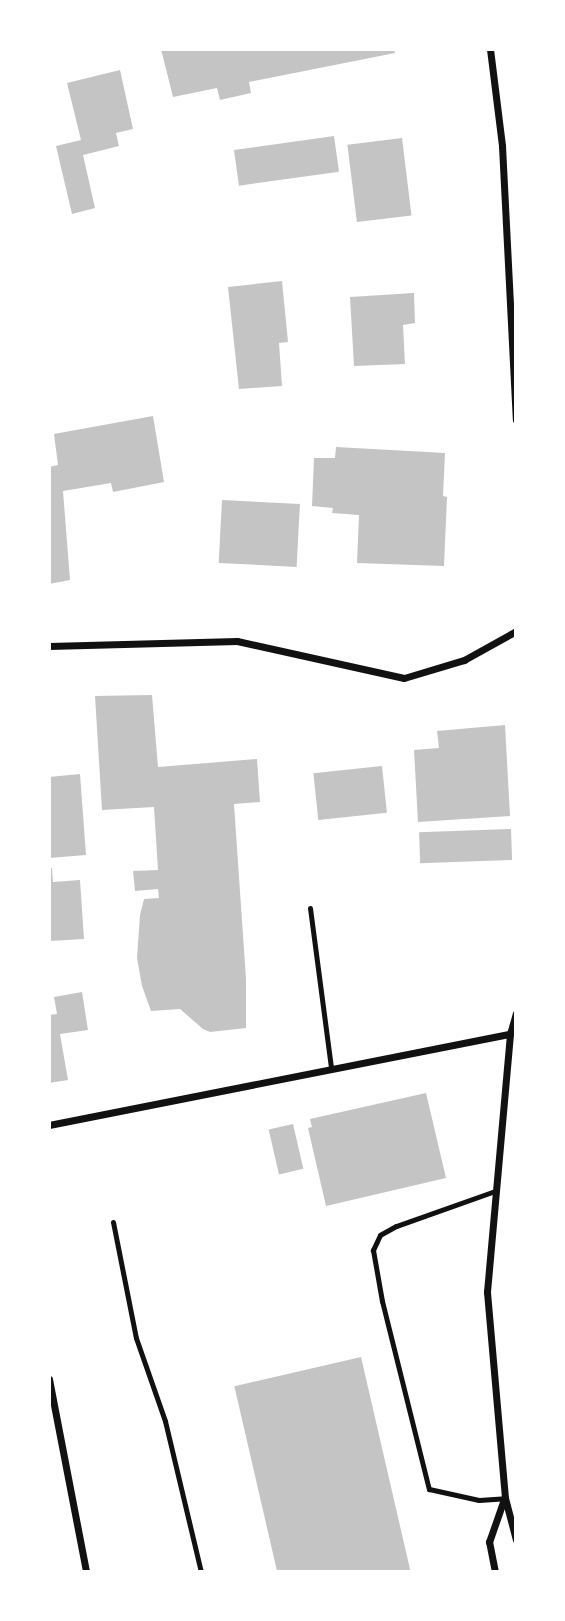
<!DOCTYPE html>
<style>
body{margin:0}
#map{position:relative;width:565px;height:1621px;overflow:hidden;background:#fff;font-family:"IBM Plex Sans",sans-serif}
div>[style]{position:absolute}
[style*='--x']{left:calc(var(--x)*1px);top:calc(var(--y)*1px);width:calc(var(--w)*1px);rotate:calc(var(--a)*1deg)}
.building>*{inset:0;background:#c4c4c4;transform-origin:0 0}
.service>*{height:5px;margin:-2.5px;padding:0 2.5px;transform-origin:2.5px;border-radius:2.5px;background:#111}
.minor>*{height:7px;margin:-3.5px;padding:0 3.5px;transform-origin:3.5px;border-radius:3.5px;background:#111}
span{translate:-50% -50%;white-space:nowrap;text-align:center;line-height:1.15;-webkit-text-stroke:5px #fff;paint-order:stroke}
.frame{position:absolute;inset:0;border:51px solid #fff;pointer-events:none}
</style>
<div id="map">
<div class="building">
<div style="clip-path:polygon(161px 49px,394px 49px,395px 53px,249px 82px,251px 93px,220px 100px,217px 88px,173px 97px)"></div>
<div style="clip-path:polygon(120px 70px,133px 129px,116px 133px,119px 146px,83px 155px,95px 208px,72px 214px,56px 146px,81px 140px,67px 83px)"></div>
<div style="left:334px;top:136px;width:36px;height:101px;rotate:82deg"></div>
<div style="left:402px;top:138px;width:78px;height:55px;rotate:83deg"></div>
<div style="clip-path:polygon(282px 281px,288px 342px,279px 343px,282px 386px,239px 389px,228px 287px)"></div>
<div style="clip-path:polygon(414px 293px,415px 323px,403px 325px,405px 364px,354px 366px,350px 297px)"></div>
<div style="clip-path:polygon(153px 416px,164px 482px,113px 492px,111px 483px,63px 491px,70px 580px,49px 584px,49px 467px,58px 465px,54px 434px)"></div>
<div style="clip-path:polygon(336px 447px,445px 453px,443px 496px,447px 497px,444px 566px,357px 563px,359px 515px,332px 513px,333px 508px,312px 506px,314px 458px,335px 458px)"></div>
<div style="left:222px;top:500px;width:78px;height:63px;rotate:3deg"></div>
<div style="clip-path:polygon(152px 695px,158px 767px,257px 759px,260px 802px,234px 804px,246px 979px,246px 1028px,210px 1032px,203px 1029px,180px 1009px,151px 1011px,142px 986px,137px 958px,140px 915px,144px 899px,159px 898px,158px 889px,135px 891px,133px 871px,158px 870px,154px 807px,102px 810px,95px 696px)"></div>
<div style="clip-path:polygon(505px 725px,510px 816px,418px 822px,414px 750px,439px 748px,437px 731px)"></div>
<div style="left:382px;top:766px;width:47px;height:69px;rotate:84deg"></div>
<div style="clip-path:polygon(80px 774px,86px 855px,49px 858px,49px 777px)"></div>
<div style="left:511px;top:829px;width:31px;height:92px;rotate:88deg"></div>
<div style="clip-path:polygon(49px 868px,52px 868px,53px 882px,80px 880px,84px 939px,49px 941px)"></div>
<div style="clip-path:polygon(82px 992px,88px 1030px,60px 1034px,68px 1080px,49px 1083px,49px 1015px,57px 1014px,54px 997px)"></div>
<div style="clip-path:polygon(426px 1093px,446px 1178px,326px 1206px,308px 1128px,312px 1127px,310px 1119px)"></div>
<div style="left:293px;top:1124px;width:46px;height:25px;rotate:77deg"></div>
<div style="left:361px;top:1357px;width:221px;height:130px;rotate:77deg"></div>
</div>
<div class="service">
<div style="--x:310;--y:908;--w:161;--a:82.5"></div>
<div style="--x:495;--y:1191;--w:105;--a:160.5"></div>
<div style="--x:396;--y:1226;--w:18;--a:151"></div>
<div style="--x:380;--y:1235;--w:17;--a:115"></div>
<div style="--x:373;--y:1250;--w:52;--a:80"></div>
<div style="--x:382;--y:1301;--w:194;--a:76"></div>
<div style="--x:429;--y:1489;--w:51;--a:12.4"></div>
<div style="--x:479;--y:1500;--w:26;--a:-4"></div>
<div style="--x:113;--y:1222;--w:118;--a:78.8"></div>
<div style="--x:136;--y:1338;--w:88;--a:70.7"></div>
<div style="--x:165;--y:1421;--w:155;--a:76.6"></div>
</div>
<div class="minor">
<div style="--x:490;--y:49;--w:98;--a:82.9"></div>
<div style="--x:502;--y:146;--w:274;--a:87.1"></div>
<div style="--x:49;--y:646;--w:188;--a:-1.5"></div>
<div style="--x:237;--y:641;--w:171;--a:12.5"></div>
<div style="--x:404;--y:678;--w:63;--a:-16.7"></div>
<div style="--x:464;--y:660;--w:60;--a:-29.1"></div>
<div style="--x:516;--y:1013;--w:22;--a:106"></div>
<div style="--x:510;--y:1034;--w:259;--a:95.1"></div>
<div style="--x:487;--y:1292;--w:207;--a:85"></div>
<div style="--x:505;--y:1498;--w:43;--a:75.3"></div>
<div style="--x:49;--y:1125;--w:470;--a:-11.2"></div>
<div style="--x:49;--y:1379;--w:197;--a:79.1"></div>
<div style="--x:495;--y:1572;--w:31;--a:-101"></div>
<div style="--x:489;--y:1542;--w:46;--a:-70.8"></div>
</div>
<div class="frame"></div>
</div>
